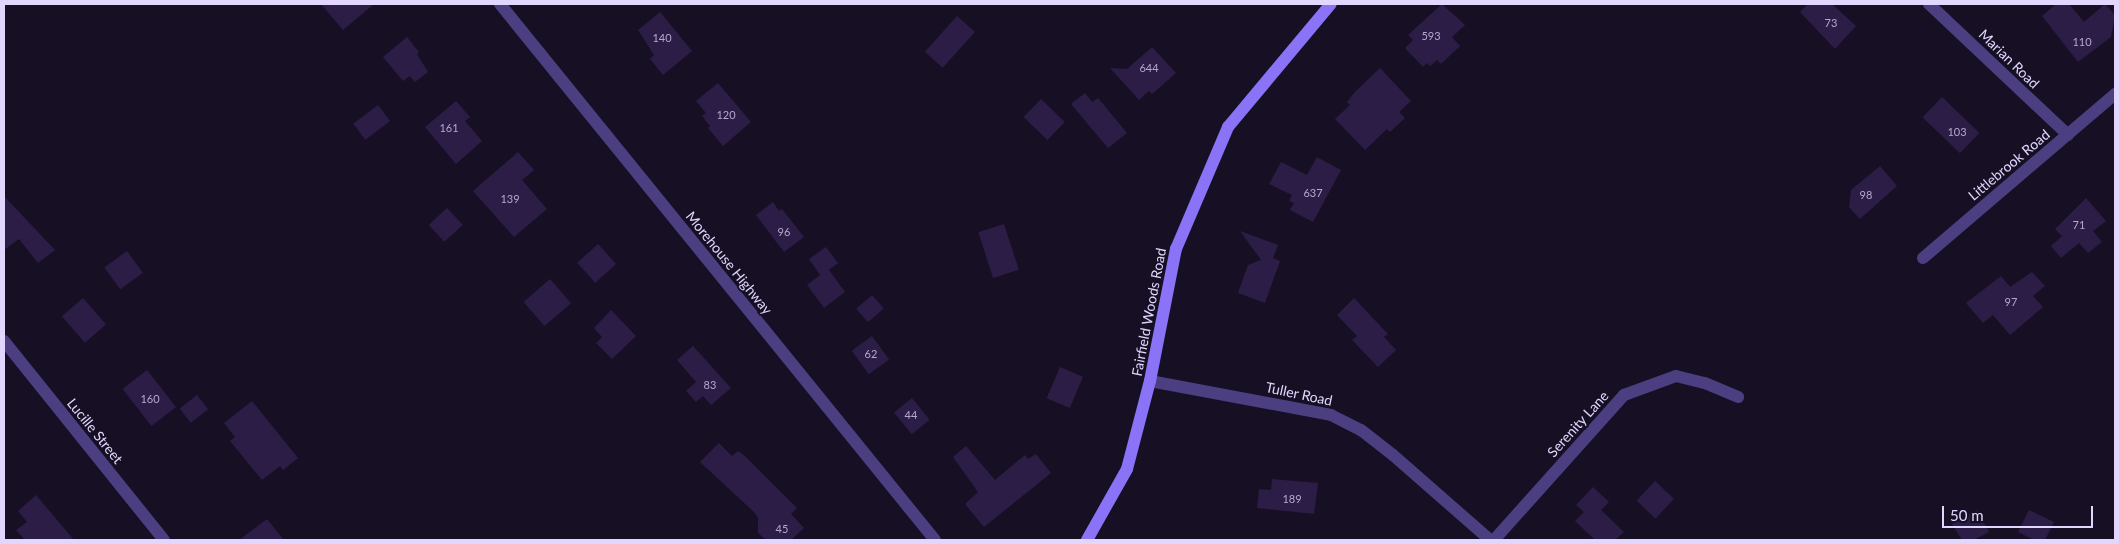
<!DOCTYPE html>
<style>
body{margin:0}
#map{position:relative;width:2119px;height:544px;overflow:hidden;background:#171025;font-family:Lato,sans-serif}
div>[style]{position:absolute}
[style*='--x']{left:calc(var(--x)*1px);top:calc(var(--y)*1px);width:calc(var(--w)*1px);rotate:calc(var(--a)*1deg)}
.building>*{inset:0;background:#2b1d45;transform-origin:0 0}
.minor>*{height:12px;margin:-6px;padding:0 6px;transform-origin:6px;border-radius:6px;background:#4b3e81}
.tertiary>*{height:12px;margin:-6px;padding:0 6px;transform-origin:6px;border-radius:6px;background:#4b3e81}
.secondary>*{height:12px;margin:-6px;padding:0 6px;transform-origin:6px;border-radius:6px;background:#8a73f7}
span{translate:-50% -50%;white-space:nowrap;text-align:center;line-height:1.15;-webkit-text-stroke:4px #171025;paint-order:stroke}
.number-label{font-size:11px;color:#b4a8cf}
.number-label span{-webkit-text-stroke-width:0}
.street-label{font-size:14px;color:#e1d6fd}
.frame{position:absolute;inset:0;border:5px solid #e1d6fd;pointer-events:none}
.scale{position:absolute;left:1942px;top:506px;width:151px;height:22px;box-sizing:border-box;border:2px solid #e1d6fd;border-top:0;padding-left:6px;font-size:15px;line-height:18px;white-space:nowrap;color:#e1d6fd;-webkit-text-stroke:4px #171025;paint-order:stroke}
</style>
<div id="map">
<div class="building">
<div style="clip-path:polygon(321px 4px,374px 4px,343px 30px)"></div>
<div style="clip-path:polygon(1442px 4px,1465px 25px,1452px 37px,1460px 46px,1441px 64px,1437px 60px,1430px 66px,1427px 63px,1423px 67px,1405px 48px,1413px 40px,1408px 35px)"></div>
<div style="clip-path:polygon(1808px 4px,1832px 4px,1856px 26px,1835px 49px,1800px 12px)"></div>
<div style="clip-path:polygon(2056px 4px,2069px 4px,2084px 22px,2105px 4px,2115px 15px,2111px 37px,2078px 62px,2042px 16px)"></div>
<div style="clip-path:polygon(660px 12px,692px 51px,663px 75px,650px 59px,654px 55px,638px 30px)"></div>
<div style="left:957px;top:16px;width:24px;height:48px;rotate:42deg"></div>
<div style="clip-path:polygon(407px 37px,419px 52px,417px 54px,428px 72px,415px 82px,410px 76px,403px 81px,383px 57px)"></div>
<div style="clip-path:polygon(1152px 47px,1176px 73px,1152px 94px,1149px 91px,1139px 100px,1110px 68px,1127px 69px)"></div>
<div style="clip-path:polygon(1380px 68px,1411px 101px,1399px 112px,1405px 118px,1390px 132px,1387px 129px,1365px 150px,1335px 119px,1350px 105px,1347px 102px,1355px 92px)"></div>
<div style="clip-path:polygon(718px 83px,751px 122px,723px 146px,708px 128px,710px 126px,702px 116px,706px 113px,696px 101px)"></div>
<div style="clip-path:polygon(1085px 93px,1092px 102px,1098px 98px,1127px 133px,1108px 148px,1071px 104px)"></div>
<div style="left:1942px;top:97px;width:52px;height:28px;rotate:44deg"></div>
<div style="left:1041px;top:99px;width:33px;height:25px;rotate:44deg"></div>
<div style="clip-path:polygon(456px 101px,470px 117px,465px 121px,482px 141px,456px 164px,425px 127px)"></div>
<div style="left:378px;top:105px;width:20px;height:31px;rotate:53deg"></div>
<div style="clip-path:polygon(518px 152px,534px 170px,522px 180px,547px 209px,514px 237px,473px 191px)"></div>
<div style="clip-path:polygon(1317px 157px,1341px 170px,1313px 222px,1290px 210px,1294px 203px,1289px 201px,1292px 195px,1269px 184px,1281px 162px,1307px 175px)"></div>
<div style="clip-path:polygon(1880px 166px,1897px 186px,1860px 219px,1849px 207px,1851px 190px)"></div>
<div style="clip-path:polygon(4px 196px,55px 250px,38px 263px,19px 239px,4px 250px)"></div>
<div style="clip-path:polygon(2086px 198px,2106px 221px,2093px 231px,2102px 242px,2088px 253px,2079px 243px,2061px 258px,2051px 246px,2062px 236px,2055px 229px)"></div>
<div style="clip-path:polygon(773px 202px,779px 211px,782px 209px,804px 237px,784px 252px,756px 215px)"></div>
<div style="left:447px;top:208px;width:23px;height:25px;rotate:47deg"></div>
<div style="left:1004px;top:224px;width:48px;height:27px;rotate:72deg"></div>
<div style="clip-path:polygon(1240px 231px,1278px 245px,1273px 258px,1280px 261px,1265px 303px,1238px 293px,1248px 265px,1261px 260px)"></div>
<div style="left:598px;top:244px;width:27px;height:28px;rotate:48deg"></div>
<div style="clip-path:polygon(826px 247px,838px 263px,829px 270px,845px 292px,824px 308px,807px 285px,820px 275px,809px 259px)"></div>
<div style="left:127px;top:251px;width:27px;height:28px;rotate:54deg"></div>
<div style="clip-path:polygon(2032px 272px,2045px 286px,2033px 296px,2043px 307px,2010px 335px,1993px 315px,1983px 323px,1966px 303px,2001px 276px,2010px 287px)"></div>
<div style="left:550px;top:279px;width:32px;height:35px;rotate:49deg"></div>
<div style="left:872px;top:295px;width:18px;height:21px;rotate:49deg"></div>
<div style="left:83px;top:298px;width:35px;height:28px;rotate:49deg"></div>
<div style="clip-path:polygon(1354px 298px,1388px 334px,1384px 337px,1396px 350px,1378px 367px,1352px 340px,1357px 336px,1337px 315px)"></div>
<div style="clip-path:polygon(611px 310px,636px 336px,612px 359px,596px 343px,602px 337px,594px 328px)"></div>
<div style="left:872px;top:336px;width:29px;height:25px;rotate:54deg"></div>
<div style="clip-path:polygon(693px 346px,731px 388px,711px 405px,703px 396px,696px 402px,686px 391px,696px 382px,677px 360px)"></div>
<div style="left:1060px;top:367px;width:25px;height:34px;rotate:23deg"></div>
<div style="left:147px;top:370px;width:47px;height:31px;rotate:52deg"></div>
<div style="left:197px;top:395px;width:18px;height:22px;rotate:52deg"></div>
<div style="left:912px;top:398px;width:28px;height:23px;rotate:51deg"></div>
<div style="clip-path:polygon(252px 401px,298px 458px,283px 470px,280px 466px,262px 480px,230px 441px,235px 437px,224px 423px)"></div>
<div style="clip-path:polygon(719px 443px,732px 456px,738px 451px,745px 456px,797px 508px,791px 514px,804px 528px,791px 540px,766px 540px,758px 533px,758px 518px,754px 512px,700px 462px)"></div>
<div style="clip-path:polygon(966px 446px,995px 480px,1025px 455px,1028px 459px,1036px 454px,1051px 473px,984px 527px,965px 504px,978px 492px,953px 457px)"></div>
<div style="clip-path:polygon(1272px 479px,1318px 483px,1314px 514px,1257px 508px,1259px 489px,1271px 490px)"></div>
<div style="left:1655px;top:481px;width:26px;height:27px;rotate:43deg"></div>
<div style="clip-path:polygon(1593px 487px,1609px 502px,1601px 510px,1624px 532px,1615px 540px,1595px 540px,1575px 521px,1584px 512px,1576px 505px)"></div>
<div style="clip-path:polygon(36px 495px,74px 540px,25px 540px,16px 530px,27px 522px,18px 511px)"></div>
<div style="clip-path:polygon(1977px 510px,1989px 532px,1974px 540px,1962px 540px,1952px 524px)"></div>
<div style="clip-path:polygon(2029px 510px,2054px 522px,2045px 540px,2034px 540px,2018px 532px)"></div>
<div style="clip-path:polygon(267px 519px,284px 540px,239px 540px)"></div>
</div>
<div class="minor">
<div style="--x:1929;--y:4;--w:191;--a:43.3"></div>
<div style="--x:1923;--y:258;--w:253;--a:-40.5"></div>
<div style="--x:4;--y:341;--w:255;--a:51.2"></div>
<div style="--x:1150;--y:381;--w:184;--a:10.6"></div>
<div style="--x:1331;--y:415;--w:34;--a:27"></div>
<div style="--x:1361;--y:430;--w:41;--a:38"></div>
<div style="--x:1393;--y:455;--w:129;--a:41.2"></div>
<div style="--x:1494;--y:540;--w:195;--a:-48.1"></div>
<div style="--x:1624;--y:395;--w:55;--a:-20.1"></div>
<div style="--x:1676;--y:376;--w:30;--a:14"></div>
<div style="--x:1705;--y:383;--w:36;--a:23"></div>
</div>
<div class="tertiary">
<div style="--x:500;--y:4;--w:690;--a:50.94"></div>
</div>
<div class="secondary">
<div style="--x:1087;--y:540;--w:81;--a:-60.6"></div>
<div style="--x:1127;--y:469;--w:91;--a:-75.4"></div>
<div style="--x:1150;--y:381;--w:135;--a:-78.9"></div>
<div style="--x:1176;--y:249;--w:133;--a:-66.9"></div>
<div style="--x:1228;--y:127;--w:160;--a:-50.1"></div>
</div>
<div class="number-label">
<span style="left:1831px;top:23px">73</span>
<span style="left:1431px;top:36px">593</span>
<span style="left:662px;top:38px">140</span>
<span style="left:2082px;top:42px">110</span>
<span style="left:1149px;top:68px">644</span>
<span style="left:726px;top:115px">120</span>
<span style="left:449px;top:128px">161</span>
<span style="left:1957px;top:132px">103</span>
<span style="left:1313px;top:193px">637</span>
<span style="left:1866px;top:195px">98</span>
<span style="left:510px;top:199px">139</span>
<span style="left:2079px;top:225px">71</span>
<span style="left:784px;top:232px">96</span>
<span style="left:2011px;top:302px">97</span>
<span style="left:871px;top:354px">62</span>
<span style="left:710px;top:385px">83</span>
<span style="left:150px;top:399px">160</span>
<span style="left:911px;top:415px">44</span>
<span style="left:1292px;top:499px">189</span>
<span style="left:782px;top:529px">45</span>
</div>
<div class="street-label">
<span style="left:2009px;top:59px;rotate:44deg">Marian Road</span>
<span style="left:2009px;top:165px;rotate:-40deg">Littlebrook Road</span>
<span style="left:729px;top:263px;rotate:51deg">Morehouse Highway</span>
<span style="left:1149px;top:312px;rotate:-79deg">Fairfield Woods Road</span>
<span style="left:1299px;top:394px;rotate:12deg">Tuller Road</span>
<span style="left:1578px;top:424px;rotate:-48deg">Serenity Lane</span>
<span style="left:95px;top:431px;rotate:51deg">Lucille Street</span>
</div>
<div class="frame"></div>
<div class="scale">50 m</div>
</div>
